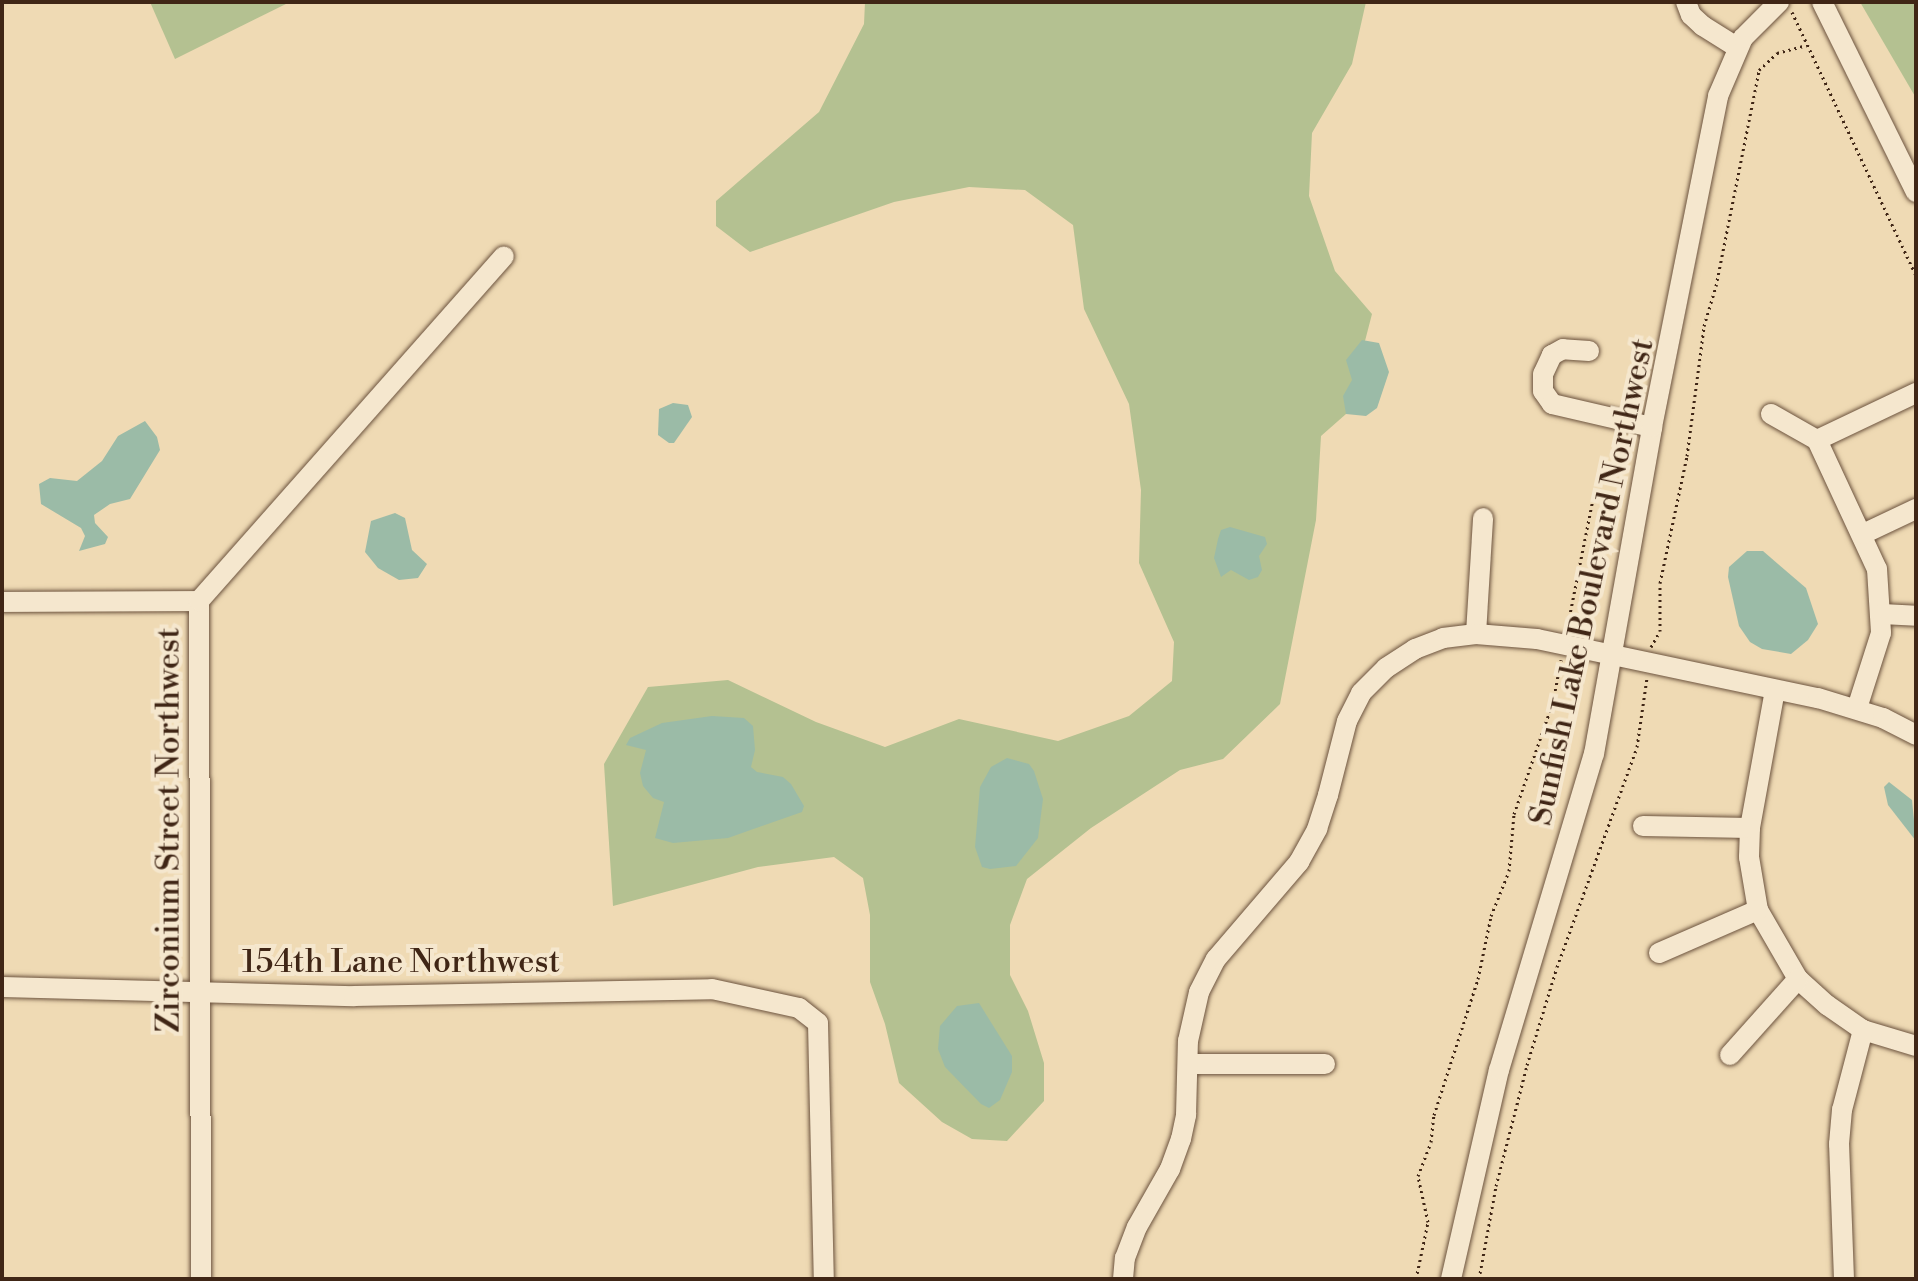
<!DOCTYPE html>
<style>
body{margin:0}
#map{position:relative;width:1918px;height:1281px;overflow:hidden;background:#efdab4;font-family:"Libre Bodoni",serif}
div>[style]{position:absolute}
[style*='--x']{left:calc(var(--x)*1px);top:calc(var(--y)*1px);width:calc(var(--w)*1px);rotate:calc(var(--a)*1deg)}
.green>*{inset:0;background:#b4c191}
.water>*{inset:0;background:#9bbba7}
.path>*{height:3px;margin-top:-1.5px;transform-origin:0;background:repeating-linear-gradient(90deg,#402616 0 2px,transparent 0 6px)}
.roads{filter:drop-shadow(0 0 2px #6c533e) drop-shadow(0 0 2px #6c533e)}
.minor>*{height:20px;margin:-10px;padding:0 10px;transform-origin:10px;border-radius:10px;background:#f5e7ce}
span{translate:-50% -50%;white-space:nowrap;text-align:center;line-height:1.15;-webkit-text-stroke:8px #f5e7ce;paint-order:stroke}
.street-label{font-size:32px;color:#402616}
.frame{position:absolute;inset:0;border:4px solid #402616;pointer-events:none}
</style>
<div id="map">
<div class="green">
<div style="clip-path:polygon(150px 2px,290px 2px,175px 59px)"></div>
<div style="clip-path:polygon(865px 2px,1366px 2px,1352px 64px,1312px 133px,1309px 196px,1335px 271px,1372px 314px,1346px 414px,1321px 436px,1316px 520px,1280px 704px,1223px 759px,1180px 770px,1091px 828px,1027px 879px,1010px 925px,1010px 975px,1028px 1011px,1044px 1063px,1044px 1101px,1007px 1141px,972px 1139px,942px 1122px,899px 1083px,885px 1024px,870px 982px,870px 915px,863px 878px,834px 857px,758px 867px,613px 906px,604px 764px,648px 687px,728px 680px,816px 722px,885px 747px,959px 719px,1058px 741px,1129px 716px,1172px 681px,1174px 642px,1139px 563px,1141px 490px,1129px 404px,1084px 309px,1073px 225px,1025px 190px,969px 187px,894px 202px,750px 252px,716px 226px,716px 201px,819px 112px,864px 24px)"></div>
<div style="clip-path:polygon(1860px 2px,1916px 2px,1916px 98px)"></div>
</div>
<div class="water">
<div style="clip-path:polygon(1362px 340px,1379px 343px,1389px 372px,1377px 408px,1366px 416px,1346px 414px,1343px 396px,1352px 380px,1346px 360px)"></div>
<div style="clip-path:polygon(673px 403px,688px 405px,692px 417px,674px 443px,669px 443px,658px 435px,659px 409px)"></div>
<div style="clip-path:polygon(145px 421px,157px 437px,160px 450px,130px 499px,110px 504px,94px 515px,95px 523px,108px 537px,105px 544px,79px 551px,85px 536px,81px 528px,41px 504px,39px 484px,50px 478px,77px 481px,102px 461px,118px 436px)"></div>
<div style="clip-path:polygon(395px 513px,405px 518px,412px 550px,427px 564px,418px 578px,399px 580px,378px 568px,365px 552px,371px 521px)"></div>
<div style="clip-path:polygon(1230px 527px,1265px 537px,1267px 544px,1259px 556px,1262px 570px,1258px 577px,1249px 580px,1231px 570px,1221px 577px,1214px 558px,1218px 539px,1221px 530px)"></div>
<div style="clip-path:polygon(1747px 551px,1763px 551px,1806px 588px,1818px 624px,1808px 640px,1791px 654px,1762px 649px,1750px 642px,1739px 626px,1728px 577px,1729px 567px)"></div>
<div style="clip-path:polygon(712px 716px,744px 718px,753px 726px,755px 750px,751px 767px,757px 772px,783px 777px,791px 784px,804px 806px,802px 812px,728px 838px,673px 843px,655px 838px,664px 802px,653px 798px,643px 786px,640px 773px,646px 750px,626px 745px,630px 738px,662px 723px)"></div>
<div style="clip-path:polygon(1007px 758px,1029px 764px,1034px 771px,1043px 799px,1038px 838px,1016px 866px,990px 869px,982px 867px,975px 847px,980px 787px,991px 767px)"></div>
<div style="clip-path:polygon(1889px 782px,1912px 800px,1916px 841px,1888px 805px,1884px 787px)"></div>
<div style="clip-path:polygon(979px 1003px,1012px 1056px,1012px 1072px,1000px 1100px,989px 1108px,981px 1104px,945px 1067px,938px 1049px,940px 1026px,957px 1006px)"></div>
</div>
<div class="path">
<div style="--x:1792;--y:12;--w:292;--a:64.8"></div>
<div style="--x:1567;--y:629;--w:138;--a:-78.7"></div>
<div style="--x:1651;--y:647;--w:18;--a:-61"></div>
<div style="--x:1660;--y:631;--w:48;--a:-90"></div>
<div style="--x:1660;--y:583;--w:130;--a:-78"></div>
<div style="--x:1687;--y:456;--w:131;--a:-82.5"></div>
<div style="--x:1704;--y:326;--w:42;--a:-73.3"></div>
<div style="--x:1716;--y:286;--w:220;--a:-78.7"></div>
<div style="--x:1759;--y:70;--w:25;--a:-43"></div>
<div style="--x:1777;--y:53;--w:30;--a:-15"></div>
<div style="--x:1416;--y:1279;--w:58;--a:-78.1"></div>
<div style="--x:1428;--y:1222;--w:47;--a:-102.3"></div>
<div style="--x:1418;--y:1176;--w:36;--a:-69"></div>
<div style="--x:1431;--y:1142;--w:27;--a:-84"></div>
<div style="--x:1434;--y:1115;--w:143;--a:-72.1"></div>
<div style="--x:1478;--y:979;--w:64;--a:-78.3"></div>
<div style="--x:1491;--y:916;--w:48;--a:-68.2"></div>
<div style="--x:1509;--y:871;--w:57;--a:-85"></div>
<div style="--x:1514;--y:814;--w:119;--a:-70.8"></div>
<div style="--x:1553;--y:702;--w:43;--a:-79.2"></div>
<div style="--x:1479;--y:1279;--w:95;--a:-79.6"></div>
<div style="--x:1496;--y:1186;--w:125;--a:-75.6"></div>
<div style="--x:1527;--y:1065;--w:102;--a:-73"></div>
<div style="--x:1557;--y:967;--w:234;--a:-70"></div>
<div style="--x:1637;--y:747;--w:70;--a:-81.8"></div>
</div>
<div class="roads">
<div class="minor">
<div style="--x:1686;--y:2;--w:14;--a:69"></div>
<div style="--x:1691;--y:15;--w:16;--a:43"></div>
<div style="--x:1703;--y:26;--w:40;--a:32"></div>
<div style="--x:1822;--y:2;--w:212;--a:63.7"></div>
<div style="--x:1589;--y:351;--w:26;--a:-176"></div>
<div style="--x:1563;--y:349;--w:13;--a:151"></div>
<div style="--x:1552;--y:355;--w:21;--a:115"></div>
<div style="--x:1543;--y:374;--w:17;--a:90"></div>
<div style="--x:1543;--y:391;--w:16;--a:55"></div>
<div style="--x:1552;--y:404;--w:103;--a:13"></div>
<div style="--x:1771;--y:414;--w:53;--a:29.5"></div>
<div style="--x:1817;--y:440;--w:142;--a:65.1"></div>
<div style="--x:1877;--y:569;--w:64;--a:86.4"></div>
<div style="--x:1881;--y:633;--w:79;--a:107.7"></div>
<div style="--x:1817;--y:440;--w:110;--a:-25.4"></div>
<div style="--x:1863;--y:534;--w:59;--a:-25.3"></div>
<div style="--x:2;--y:602;--w:197;--a:-0.3"></div>
<div style="--x:1882;--y:614;--w:34;--a:3"></div>
<div style="--x:1476;--y:634;--w:116;--a:-86.5"></div>
<div style="--x:1775;--y:690;--w:140;--a:100.3"></div>
<div style="--x:1750;--y:828;--w:29;--a:92"></div>
<div style="--x:1749;--y:857;--w:54;--a:80.4"></div>
<div style="--x:1758;--y:910;--w:80;--a:59.9"></div>
<div style="--x:1798;--y:979;--w:39;--a:42"></div>
<div style="--x:1827;--y:1005;--w:44;--a:34.8"></div>
<div style="--x:1863;--y:1030;--w:55;--a:16.8"></div>
<div style="--x:1643;--y:826;--w:107;--a:1.1"></div>
<div style="--x:1659;--y:953;--w:108;--a:-23.5"></div>
<div style="--x:2;--y:987;--w:352;--a:1.5"></div>
<div style="--x:354;--y:996;--w:358;--a:-1.1"></div>
<div style="--x:712;--y:989;--w:89;--a:12.3"></div>
<div style="--x:799;--y:1008;--w:24;--a:38"></div>
<div style="--x:818;--y:1023;--w:256;--a:88.7"></div>
<div style="--x:1730;--y:1055;--w:102;--a:-48.2"></div>
<div style="--x:1188;--y:1064;--w:137;--a:0"></div>
<div style="--x:201;--y:1279;--w:678;--a:-90.17"></div>
<div style="--x:199;--y:601;--w:460;--a:-48.5"></div>
<div style="--x:1123;--y:1279;--w:21;--a:-85"></div>
<div style="--x:1125;--y:1258;--w:33;--a:-69"></div>
<div style="--x:1137;--y:1227;--w:67;--a:-60.4"></div>
<div style="--x:1170;--y:1169;--w:32;--a:-70"></div>
<div style="--x:1181;--y:1139;--w:25;--a:-78"></div>
<div style="--x:1186;--y:1115;--w:74;--a:-88.5"></div>
<div style="--x:1188;--y:1041;--w:50;--a:-77.3"></div>
<div style="--x:1199;--y:992;--w:37;--a:-63"></div>
<div style="--x:1216;--y:959;--w:128;--a:-49.4"></div>
<div style="--x:1299;--y:862;--w:38;--a:-61"></div>
<div style="--x:1317;--y:829;--w:36;--a:-72"></div>
<div style="--x:1328;--y:795;--w:76;--a:-75.6"></div>
<div style="--x:1347;--y:721;--w:31;--a:-63"></div>
<div style="--x:1361;--y:693;--w:35;--a:-45"></div>
<div style="--x:1386;--y:668;--w:35;--a:-33"></div>
<div style="--x:1415;--y:649;--w:30;--a:-21"></div>
<div style="--x:1443;--y:638;--w:33;--a:-7"></div>
<div style="--x:1476;--y:634;--w:61;--a:4.7"></div>
<div style="--x:1537;--y:639;--w:287;--a:11.9"></div>
<div style="--x:1818;--y:698;--w:68;--a:17.1"></div>
<div style="--x:1883;--y:718;--w:37;--a:27"></div>
<div style="--x:1451;--y:1279;--w:214;--a:-77.1"></div>
<div style="--x:1499;--y:1070;--w:330;--a:-73.3"></div>
<div style="--x:1594;--y:754;--w:332;--a:-79.9"></div>
<div style="--x:1652;--y:427;--w:338;--a:-78.7"></div>
<div style="--x:1718;--y:96;--w:63;--a:-66.7"></div>
<div style="--x:1743;--y:38;--w:51;--a:-45"></div>
<div style="--x:1844;--y:1279;--w:135;--a:-92.1"></div>
<div style="--x:1839;--y:1144;--w:34;--a:-85"></div>
<div style="--x:1842;--y:1110;--w:83;--a:-75.3"></div>
</div>
</div>
<div class="street-label">
<span style="left:1592px;top:582px;rotate:-78deg">Sunfish Lake Boulevard Northwest</span>
<span style="left:169px;top:830px;rotate:-90deg">Zirconium Street Northwest</span>
<span style="left:401px;top:962px">154th Lane Northwest</span>
</div>
<div class="frame"></div>
</div>
